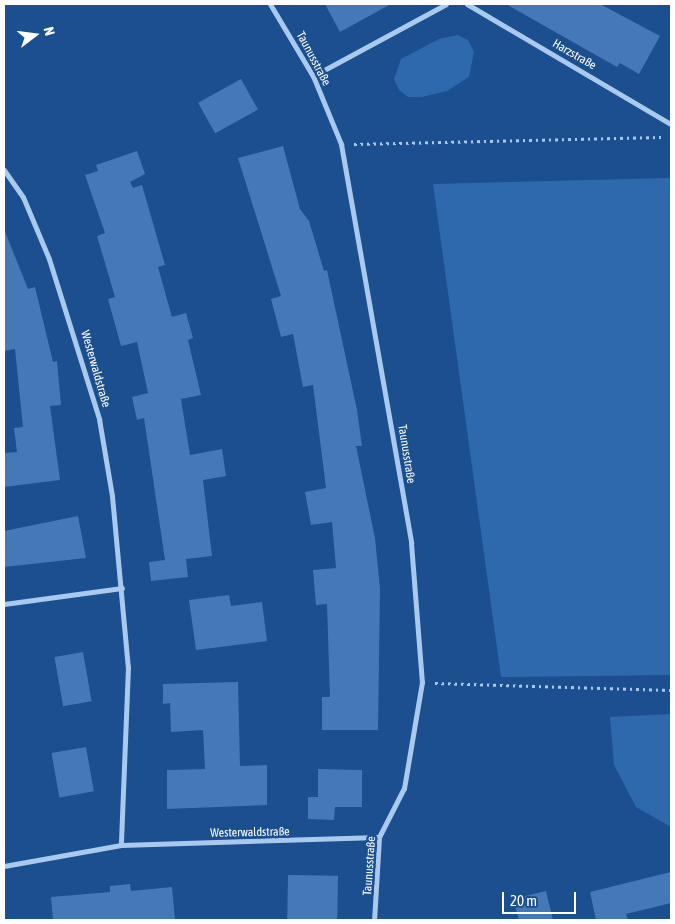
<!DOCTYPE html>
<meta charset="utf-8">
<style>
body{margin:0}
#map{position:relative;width:675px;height:924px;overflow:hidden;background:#1b4f8f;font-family:"Asap Condensed",sans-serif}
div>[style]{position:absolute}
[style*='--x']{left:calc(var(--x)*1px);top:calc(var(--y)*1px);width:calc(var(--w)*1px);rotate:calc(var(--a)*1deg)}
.green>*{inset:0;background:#2e69ad}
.building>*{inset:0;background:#4478b7;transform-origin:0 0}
.path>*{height:3px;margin-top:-1.5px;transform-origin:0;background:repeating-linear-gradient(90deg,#a9c9ee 0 2.5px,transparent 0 6.5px)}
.minor>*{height:5px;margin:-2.5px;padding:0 2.5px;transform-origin:2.5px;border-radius:2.5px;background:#a9c9ee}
span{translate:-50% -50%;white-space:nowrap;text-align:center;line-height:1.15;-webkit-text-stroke:5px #1b4f8f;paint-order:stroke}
.street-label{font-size:12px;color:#fff}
.frame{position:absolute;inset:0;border:5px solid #fff;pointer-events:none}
.north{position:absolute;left:10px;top:10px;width:50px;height:50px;-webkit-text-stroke:4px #1b4f8f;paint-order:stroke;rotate:75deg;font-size:14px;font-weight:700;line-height:20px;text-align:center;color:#fff}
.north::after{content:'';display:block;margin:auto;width:18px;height:22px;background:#fff;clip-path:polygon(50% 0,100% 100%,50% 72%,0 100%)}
.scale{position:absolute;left:502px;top:892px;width:74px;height:22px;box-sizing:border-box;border:2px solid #fff;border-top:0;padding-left:6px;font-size:15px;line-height:18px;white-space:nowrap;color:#fff;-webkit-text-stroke:4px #1b4f8f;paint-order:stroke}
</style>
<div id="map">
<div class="green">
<div style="clip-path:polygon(458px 35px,468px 40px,474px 52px,469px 77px,447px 91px,422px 97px,408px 97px,399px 90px,394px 79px,401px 59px,439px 39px)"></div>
<div style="clip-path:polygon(671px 178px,671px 675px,501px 677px,433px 184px)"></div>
<div style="clip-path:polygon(671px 714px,671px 827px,636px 807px,614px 765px,610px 717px)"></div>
</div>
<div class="building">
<div style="clip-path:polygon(325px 4px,391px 4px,340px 32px)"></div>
<div style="clip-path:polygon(506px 4px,600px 4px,660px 36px,639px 74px,620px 63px,617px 67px)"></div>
<div style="left:241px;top:79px;width:35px;height:49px;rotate:61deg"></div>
<div style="clip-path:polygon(283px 146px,300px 209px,309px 221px,324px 271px,327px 270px,357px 410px,362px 446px,356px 446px,375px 538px,380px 589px,378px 730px,322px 730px,322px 697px,330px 697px,327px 604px,316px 605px,313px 570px,336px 568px,332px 522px,311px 525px,305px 492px,326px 488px,313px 385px,303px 387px,293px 334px,281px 337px,271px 299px,281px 296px,238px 158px)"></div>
<div style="clip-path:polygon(137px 151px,145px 174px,130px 182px,133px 188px,142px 185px,165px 265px,158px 267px,172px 317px,186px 313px,193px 338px,188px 340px,201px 395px,181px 399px,190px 455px,222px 449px,226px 476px,203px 480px,212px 556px,186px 559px,188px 577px,151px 581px,149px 562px,165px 560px,144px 418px,137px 420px,132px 397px,148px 393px,137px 342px,121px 346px,108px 299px,115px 297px,97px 236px,105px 233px,85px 175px,98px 171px,96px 165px)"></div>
<div style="clip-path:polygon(4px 229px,28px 289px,35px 287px,53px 362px,57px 361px,61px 405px,50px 406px,60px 480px,4px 487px,4px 453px,17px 452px,14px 428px,23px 427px,15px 349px,4px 351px)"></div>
<div style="clip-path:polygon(78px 516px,86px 558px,4px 567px,4px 531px)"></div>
<div style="clip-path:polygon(229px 595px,231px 606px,262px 602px,267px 641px,196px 650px,189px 600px)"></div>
<div style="left:83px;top:652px;width:50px;height:29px;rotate:80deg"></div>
<div style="clip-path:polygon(238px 682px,240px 766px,267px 765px,267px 805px,167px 809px,167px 770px,205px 769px,203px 730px,171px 732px,170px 703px,163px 704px,163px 684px)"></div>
<div style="left:86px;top:747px;width:45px;height:35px;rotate:80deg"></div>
<div style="clip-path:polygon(318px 769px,362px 770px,362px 807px,335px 807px,334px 820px,308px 819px,308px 797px,318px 797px)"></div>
<div style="clip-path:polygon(671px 872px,671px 903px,626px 914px,628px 920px,596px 920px,590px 892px)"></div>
<div style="left:288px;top:875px;width:50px;height:45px;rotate:1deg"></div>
<div style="clip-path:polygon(130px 884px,131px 891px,172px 887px,175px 920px,53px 920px,51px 897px,110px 892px,110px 886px)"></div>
<div style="clip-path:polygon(546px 891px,553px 920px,519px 920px,513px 899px)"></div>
</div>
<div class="path">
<div style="--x:354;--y:144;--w:307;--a:-1.3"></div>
<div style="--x:435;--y:683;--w:236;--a:1.7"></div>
</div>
<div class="minor">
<div style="--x:270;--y:4;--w:84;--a:59.2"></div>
<div style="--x:313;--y:76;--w:74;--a:67.6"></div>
<div style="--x:341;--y:144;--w:405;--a:80"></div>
<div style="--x:411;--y:543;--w:139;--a:85.5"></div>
<div style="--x:422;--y:682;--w:108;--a:99.6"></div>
<div style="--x:404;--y:788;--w:55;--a:117"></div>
<div style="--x:379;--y:837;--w:83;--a:93.4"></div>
<div style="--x:467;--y:4;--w:237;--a:30.5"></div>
<div style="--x:313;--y:76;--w:151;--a:-28.4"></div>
<div style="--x:4;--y:170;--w:33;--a:55"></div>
<div style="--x:23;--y:197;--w:67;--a:67.2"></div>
<div style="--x:49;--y:259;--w:168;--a:72.6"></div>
<div style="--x:99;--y:419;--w:78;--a:80.4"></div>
<div style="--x:112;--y:496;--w:172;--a:84.7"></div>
<div style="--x:128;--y:667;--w:178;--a:92.3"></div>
<div style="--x:4;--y:604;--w:119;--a:-7.7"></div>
<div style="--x:4;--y:866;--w:119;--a:-10.2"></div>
<div style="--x:121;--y:845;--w:258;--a:-1.8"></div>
</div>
<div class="street-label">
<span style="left:574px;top:55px;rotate:30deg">Harzstraße</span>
<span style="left:313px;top:59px;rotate:62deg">Taunusstraße</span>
<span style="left:95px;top:369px;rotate:74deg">Westerwaldstraße</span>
<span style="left:406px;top:454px;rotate:81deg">Taunusstraße</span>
<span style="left:250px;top:833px;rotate:-1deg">Westerwaldstraße</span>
<span style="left:370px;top:866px;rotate:-86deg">Taunusstraße</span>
</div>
<div class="frame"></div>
<div class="north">N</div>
<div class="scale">20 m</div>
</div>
